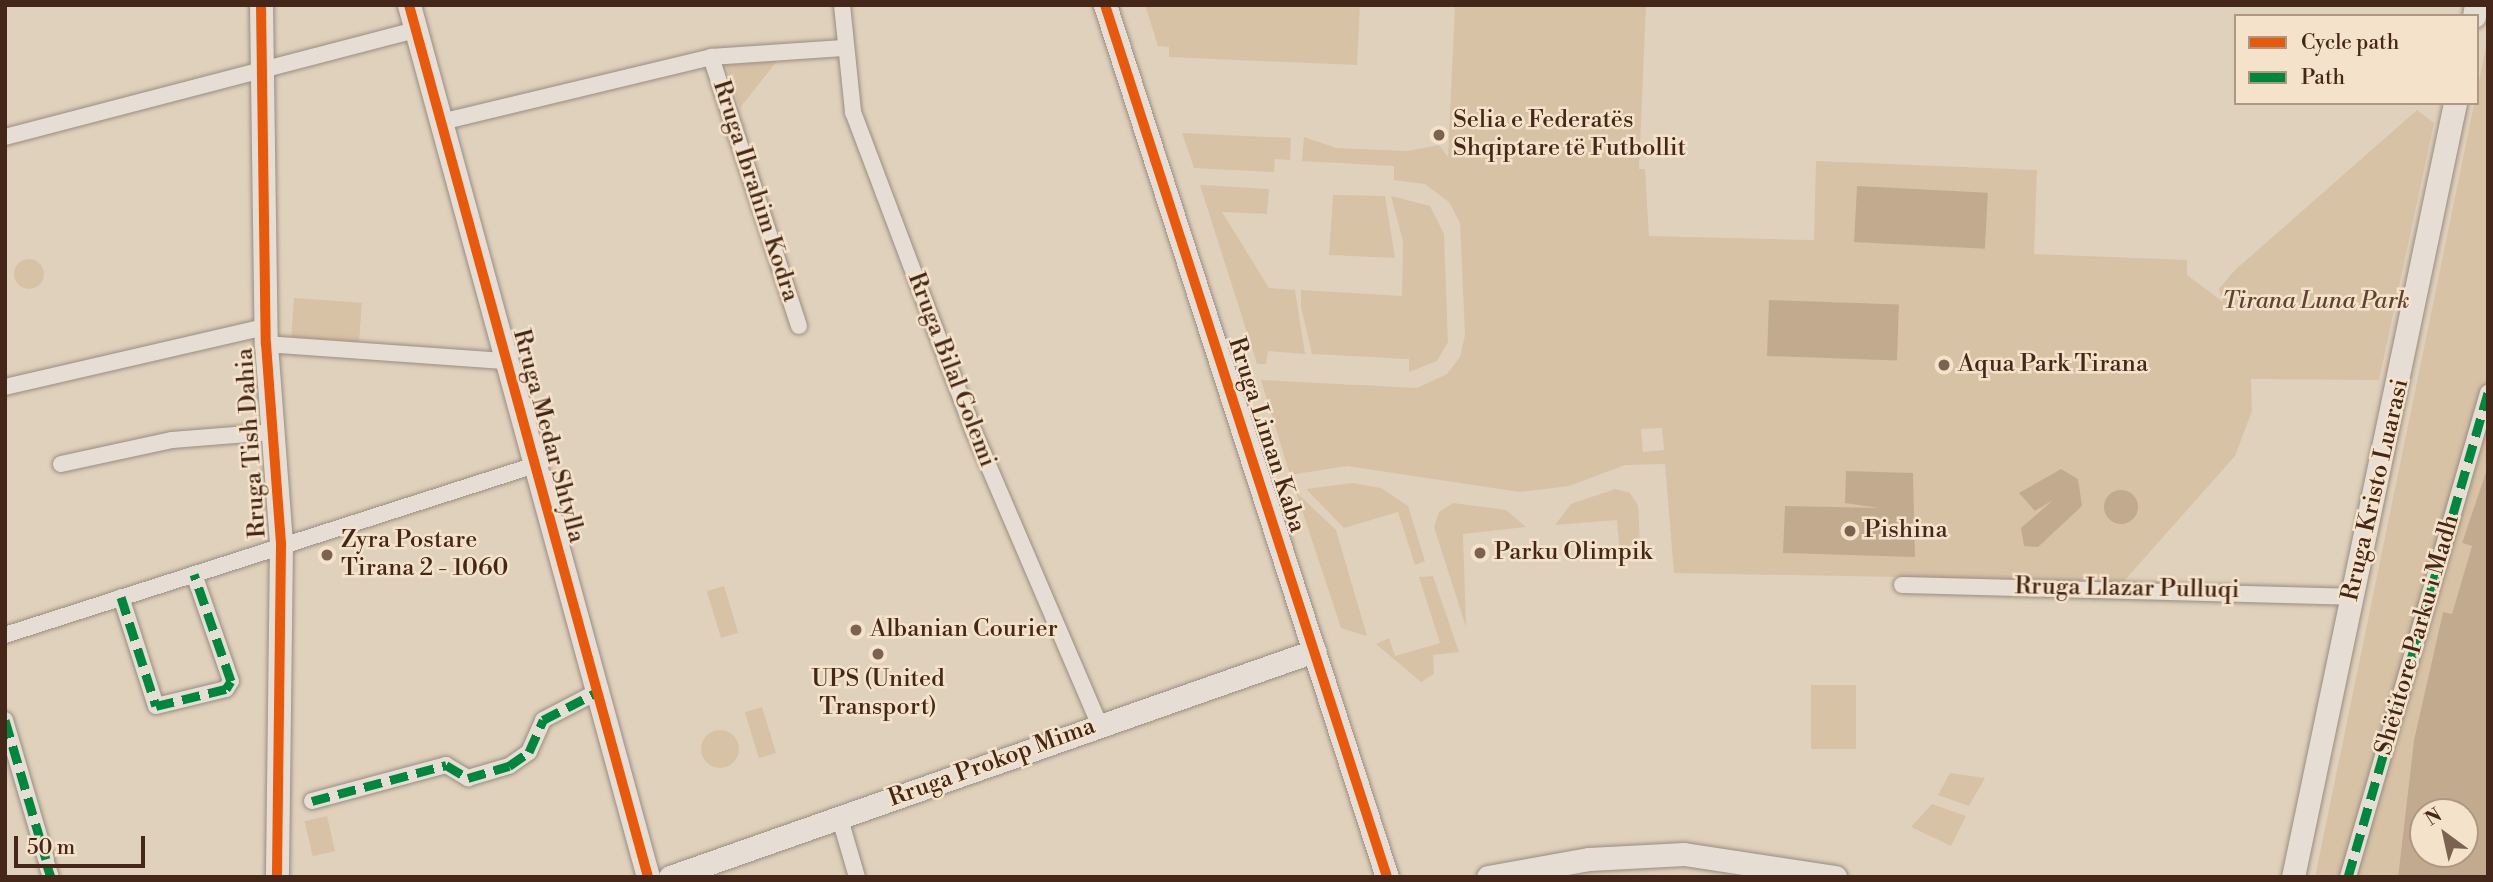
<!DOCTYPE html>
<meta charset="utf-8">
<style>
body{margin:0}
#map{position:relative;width:2493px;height:882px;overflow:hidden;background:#e0d1bc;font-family:"Libre Bodoni",serif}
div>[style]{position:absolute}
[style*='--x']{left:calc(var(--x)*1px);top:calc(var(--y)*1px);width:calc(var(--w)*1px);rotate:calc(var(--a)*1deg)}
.green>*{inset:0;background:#d8c2a6;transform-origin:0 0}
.round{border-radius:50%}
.water>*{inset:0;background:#c2aa8e;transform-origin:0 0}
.roads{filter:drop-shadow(0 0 2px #998d7f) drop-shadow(0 0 2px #998d7f)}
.street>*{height:16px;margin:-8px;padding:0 8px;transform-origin:8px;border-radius:8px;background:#e6ded4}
.secondary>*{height:23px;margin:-11.5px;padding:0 11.5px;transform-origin:11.5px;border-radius:11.5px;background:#e6ded4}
.quiet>*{height:9px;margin-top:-4.5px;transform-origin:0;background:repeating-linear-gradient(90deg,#00873e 0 18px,transparent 0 27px)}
.cycleway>*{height:10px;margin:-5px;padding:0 5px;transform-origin:5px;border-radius:5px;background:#e8590c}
.dots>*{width:19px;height:19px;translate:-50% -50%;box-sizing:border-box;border:4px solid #f5e2ca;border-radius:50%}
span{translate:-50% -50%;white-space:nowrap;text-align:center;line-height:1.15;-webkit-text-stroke:5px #f5e2ca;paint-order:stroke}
.poi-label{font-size:24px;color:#442718}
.left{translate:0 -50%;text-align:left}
.street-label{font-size:24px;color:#442718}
.park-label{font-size:24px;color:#604431;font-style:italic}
.frame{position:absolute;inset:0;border:7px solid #442718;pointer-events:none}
.legend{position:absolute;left:2234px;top:14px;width:245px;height:91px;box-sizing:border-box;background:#f5e2ca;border:2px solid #ae9783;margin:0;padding:9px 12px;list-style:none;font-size:21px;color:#442718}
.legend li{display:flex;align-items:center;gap:14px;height:35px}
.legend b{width:35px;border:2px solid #ae9783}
.north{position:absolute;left:2409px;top:798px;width:70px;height:70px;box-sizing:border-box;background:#f5e2ca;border:2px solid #ae9783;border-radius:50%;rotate:327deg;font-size:19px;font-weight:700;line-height:28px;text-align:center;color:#442718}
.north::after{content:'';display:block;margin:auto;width:24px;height:32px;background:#7b6251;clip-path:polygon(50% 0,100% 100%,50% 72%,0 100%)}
.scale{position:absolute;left:14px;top:836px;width:131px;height:32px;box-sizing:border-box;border:4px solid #442718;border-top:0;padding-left:9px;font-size:21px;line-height:24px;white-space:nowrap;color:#442718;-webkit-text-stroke:5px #f5e2ca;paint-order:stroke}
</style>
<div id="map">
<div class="green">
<div style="clip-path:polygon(1145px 5px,1360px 5px,1357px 65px,1169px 57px,1169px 47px,1158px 46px)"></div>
<div style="clip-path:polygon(evenodd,1455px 5px,1646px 5px,1639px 169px,1645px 169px,1649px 236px,1814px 240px,1816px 161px,2037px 170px,2034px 254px,2187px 260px,2187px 275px,2223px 302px,2219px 289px,2235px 270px,2417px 110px,2434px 123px,2379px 380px,2251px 379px,2252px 411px,2235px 456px,2124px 581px,1674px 573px,1665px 464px,1625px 465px,1569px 486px,1520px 492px,1347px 466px,1290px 475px,1261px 380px,1417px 388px,1447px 374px,1460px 357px,1465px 335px,1460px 223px,1449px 202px,1425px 184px,1394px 180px,1394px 166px,1302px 161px,1304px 137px,1336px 148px,1408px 151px,1439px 145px,1448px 157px,1455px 5px,1662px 428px,1664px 450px,1643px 452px,1641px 429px,1662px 428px)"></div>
<div style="clip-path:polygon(2488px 37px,2488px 466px,2462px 543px,2472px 546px,2452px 615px,2443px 612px,2414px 740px,2398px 877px,2315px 877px)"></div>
<div style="clip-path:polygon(777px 61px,740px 108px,726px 65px)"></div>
<div style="clip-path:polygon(1182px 133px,1291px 138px,1290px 160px,1275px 159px,1274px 172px,1194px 168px)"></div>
<div style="clip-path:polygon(1200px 185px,1269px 189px,1267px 214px,1222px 212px,1269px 288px,1295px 290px,1305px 354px,1268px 351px,1266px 364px,1257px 364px)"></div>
<div style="clip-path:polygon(1333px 195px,1385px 196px,1395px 258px,1329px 255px)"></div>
<div style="clip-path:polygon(1391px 196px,1430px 206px,1444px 234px,1448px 342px,1437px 361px,1409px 372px,1409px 359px,1312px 354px,1301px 307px,1301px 290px,1402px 296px,1403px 241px)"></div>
<div class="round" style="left:14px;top:259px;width:30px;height:30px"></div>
<div style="left:294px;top:298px;width:68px;height:39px;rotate:4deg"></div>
<div style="clip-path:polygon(1352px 483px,1381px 488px,1408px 506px,1425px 561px,1415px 565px,1398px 512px,1344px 528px,1306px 489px)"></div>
<div style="clip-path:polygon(1615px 489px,1630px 493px,1638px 505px,1641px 563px,1620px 555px,1617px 520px,1555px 525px,1571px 504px)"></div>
<div style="clip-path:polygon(1296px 492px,1336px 530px,1367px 636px,1341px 628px)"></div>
<div style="clip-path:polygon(1453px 503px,1506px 510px,1526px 527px,1463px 534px,1466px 627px,1434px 527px,1439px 512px)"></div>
<div style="clip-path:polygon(1433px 576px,1459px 652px,1433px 655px,1434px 674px,1421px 682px,1376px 644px,1389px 638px,1395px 656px,1440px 643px,1419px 577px)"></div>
<div style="left:724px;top:586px;width:49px;height:18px;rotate:73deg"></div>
<div style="left:1811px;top:685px;width:45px;height:64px"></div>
<div style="left:762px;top:707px;width:48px;height:18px;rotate:73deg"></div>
<div class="round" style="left:701px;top:730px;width:38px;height:38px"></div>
<div style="clip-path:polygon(1950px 773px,1985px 778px,1969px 806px,1938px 795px)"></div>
<div style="clip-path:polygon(1932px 804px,1966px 816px,1951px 846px,1911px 827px)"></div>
<div style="left:327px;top:816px;width:36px;height:23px;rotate:77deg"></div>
</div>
<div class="water">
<div style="left:1857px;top:186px;width:131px;height:56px;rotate:3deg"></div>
<div style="left:1769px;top:300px;width:130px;height:56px;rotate:2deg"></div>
<div style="clip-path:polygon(evenodd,2488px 466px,2488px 877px,2398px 877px,2414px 740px,2443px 612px,2452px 614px,2472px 546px,2462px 543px,2488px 466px,2465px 812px,2465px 854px,2423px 854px,2423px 812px,2465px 812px)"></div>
<div style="clip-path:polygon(2061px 469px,2078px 479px,2082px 506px,2038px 547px,2024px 546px,2021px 528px,2053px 500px,2035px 511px,2019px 493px)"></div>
<div style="clip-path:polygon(1846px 471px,1913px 473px,1915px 557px,1783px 553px,1785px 506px,1879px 508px,1845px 503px)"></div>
<div class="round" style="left:2104px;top:490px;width:34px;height:34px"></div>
</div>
<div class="roads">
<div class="street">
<div style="--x:842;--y:5;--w:108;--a:84.1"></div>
<div style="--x:853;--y:112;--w:342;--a:69.3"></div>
<div style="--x:974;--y:432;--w:318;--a:66.8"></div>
<div style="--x:711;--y:57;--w:283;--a:71.9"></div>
<div style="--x:441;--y:122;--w:278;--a:-13.5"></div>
<div style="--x:711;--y:57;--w:132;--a:-3.9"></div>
<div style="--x:5;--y:137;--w:425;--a:-14.6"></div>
<div style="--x:266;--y:344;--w:241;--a:4.1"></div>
<div style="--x:5;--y:387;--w:267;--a:-13"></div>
<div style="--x:61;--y:464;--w:114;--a:-12.2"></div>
<div style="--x:172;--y:440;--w:101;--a:-4.5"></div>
<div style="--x:1902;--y:585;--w:450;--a:1.5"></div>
<div style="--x:121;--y:597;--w:114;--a:72.2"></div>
<div style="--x:156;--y:706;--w:72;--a:-13.7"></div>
<div style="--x:226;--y:689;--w:9;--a:-58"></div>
<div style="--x:231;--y:681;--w:113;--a:-109.1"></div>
<div style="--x:5;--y:635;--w:557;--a:-17.78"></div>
<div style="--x:5;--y:720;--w:145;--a:73.6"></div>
<div style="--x:312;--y:801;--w:139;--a:-15"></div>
<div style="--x:446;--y:765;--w:26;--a:31"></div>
<div style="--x:468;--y:778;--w:43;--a:-16.3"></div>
<div style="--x:509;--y:766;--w:24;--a:-35"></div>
<div style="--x:529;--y:752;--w:35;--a:-66"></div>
<div style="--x:543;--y:720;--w:61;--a:-27.4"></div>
<div style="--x:840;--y:819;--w:60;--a:73.7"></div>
<div style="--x:47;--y:865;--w:13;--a:72"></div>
<div style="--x:2348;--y:877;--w:504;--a:-73.87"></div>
</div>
<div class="secondary">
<div style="--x:261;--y:5;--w:339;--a:89.2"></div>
<div style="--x:266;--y:344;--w:201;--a:85.7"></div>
<div style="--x:281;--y:544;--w:333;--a:90.7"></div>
<div style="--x:409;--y:5;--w:904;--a:74.67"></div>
<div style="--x:1105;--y:5;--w:916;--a:72.08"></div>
<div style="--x:2474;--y:16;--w:11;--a:-80"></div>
<div style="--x:670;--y:877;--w:683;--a:-19.34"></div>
<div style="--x:1488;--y:877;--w:103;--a:-10.1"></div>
<div style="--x:1589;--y:859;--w:95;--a:-3"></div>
<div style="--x:1684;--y:854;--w:153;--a:8.7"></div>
<div style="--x:2293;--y:877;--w:791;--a:-78.18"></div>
</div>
</div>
<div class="quiet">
<div style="--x:121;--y:597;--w:114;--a:72.2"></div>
<div style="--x:156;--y:706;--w:72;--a:-13.7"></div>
<div style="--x:226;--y:689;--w:9;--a:-58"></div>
<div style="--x:231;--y:681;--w:113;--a:-109.1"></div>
<div style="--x:5;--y:720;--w:145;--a:73.6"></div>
<div style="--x:312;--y:801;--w:139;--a:-15"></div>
<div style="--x:446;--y:765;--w:26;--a:31"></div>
<div style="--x:468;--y:778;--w:43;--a:-16.3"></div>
<div style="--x:509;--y:766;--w:24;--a:-35"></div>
<div style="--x:529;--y:752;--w:35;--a:-66"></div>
<div style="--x:543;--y:720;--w:61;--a:-27.4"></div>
<div style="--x:47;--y:865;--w:13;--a:72"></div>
<div style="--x:2348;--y:877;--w:504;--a:-73.87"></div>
</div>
<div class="cycleway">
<div style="--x:261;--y:5;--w:339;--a:89.2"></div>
<div style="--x:266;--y:344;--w:201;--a:85.7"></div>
<div style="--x:281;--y:544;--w:333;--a:90.7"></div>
<div style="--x:409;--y:5;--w:904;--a:74.67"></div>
<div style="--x:1105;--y:5;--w:916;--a:72.08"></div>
</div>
<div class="dots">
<div style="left:1439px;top:135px;background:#7b6251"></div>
<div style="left:1944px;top:365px;background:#7b6251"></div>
<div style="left:1850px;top:531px;background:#7b6251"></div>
<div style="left:1480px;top:553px;background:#7b6251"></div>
<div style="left:327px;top:555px;background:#7b6251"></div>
<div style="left:856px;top:630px;background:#7b6251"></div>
<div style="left:878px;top:654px;background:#7b6251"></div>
</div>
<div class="poi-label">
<span class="left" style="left:1453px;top:135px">Selia e Federatës<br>Shqiptare të Futbollit</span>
<span class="left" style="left:1958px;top:365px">Aqua Park Tirana</span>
<span class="left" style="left:1864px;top:531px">Pishina</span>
<span class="left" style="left:341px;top:555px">Zyra Postare<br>Tirana 2 - 1060</span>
<span class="left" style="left:1494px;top:553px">Parku Olimpik</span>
<span class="left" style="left:870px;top:630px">Albanian Courier</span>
<span style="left:878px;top:694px">UPS (United<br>Transport)</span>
</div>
<div class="street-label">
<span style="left:755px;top:191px;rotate:72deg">Rruga Ibrahim Kodra</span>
<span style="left:951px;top:370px;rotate:69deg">Rruga Bilal Golemi</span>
<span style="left:1266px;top:435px;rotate:72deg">Rruga Liman Kaba</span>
<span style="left:548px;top:436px;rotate:75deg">Rruga Medar Shtylla</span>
<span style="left:252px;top:443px;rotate:-94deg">Rruga Tish Dahia</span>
<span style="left:2376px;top:490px;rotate:-77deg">Rruga Kristo Luarasi</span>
<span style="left:2127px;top:589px;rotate:1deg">Rruga Llazar Pulluqi</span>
<span style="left:2418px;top:635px;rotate:-74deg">Shëtitore Parku i Madh</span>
<span style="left:992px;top:763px;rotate:-20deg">Rruga Prokop Mima</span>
</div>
<div class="park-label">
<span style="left:2316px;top:302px">Tirana Luna Park</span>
</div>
<div class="frame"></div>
<ul class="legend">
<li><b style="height:9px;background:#e8590c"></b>Cycle path</li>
<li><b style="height:9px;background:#00873e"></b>Path</li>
</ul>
<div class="north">N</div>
<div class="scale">50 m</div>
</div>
